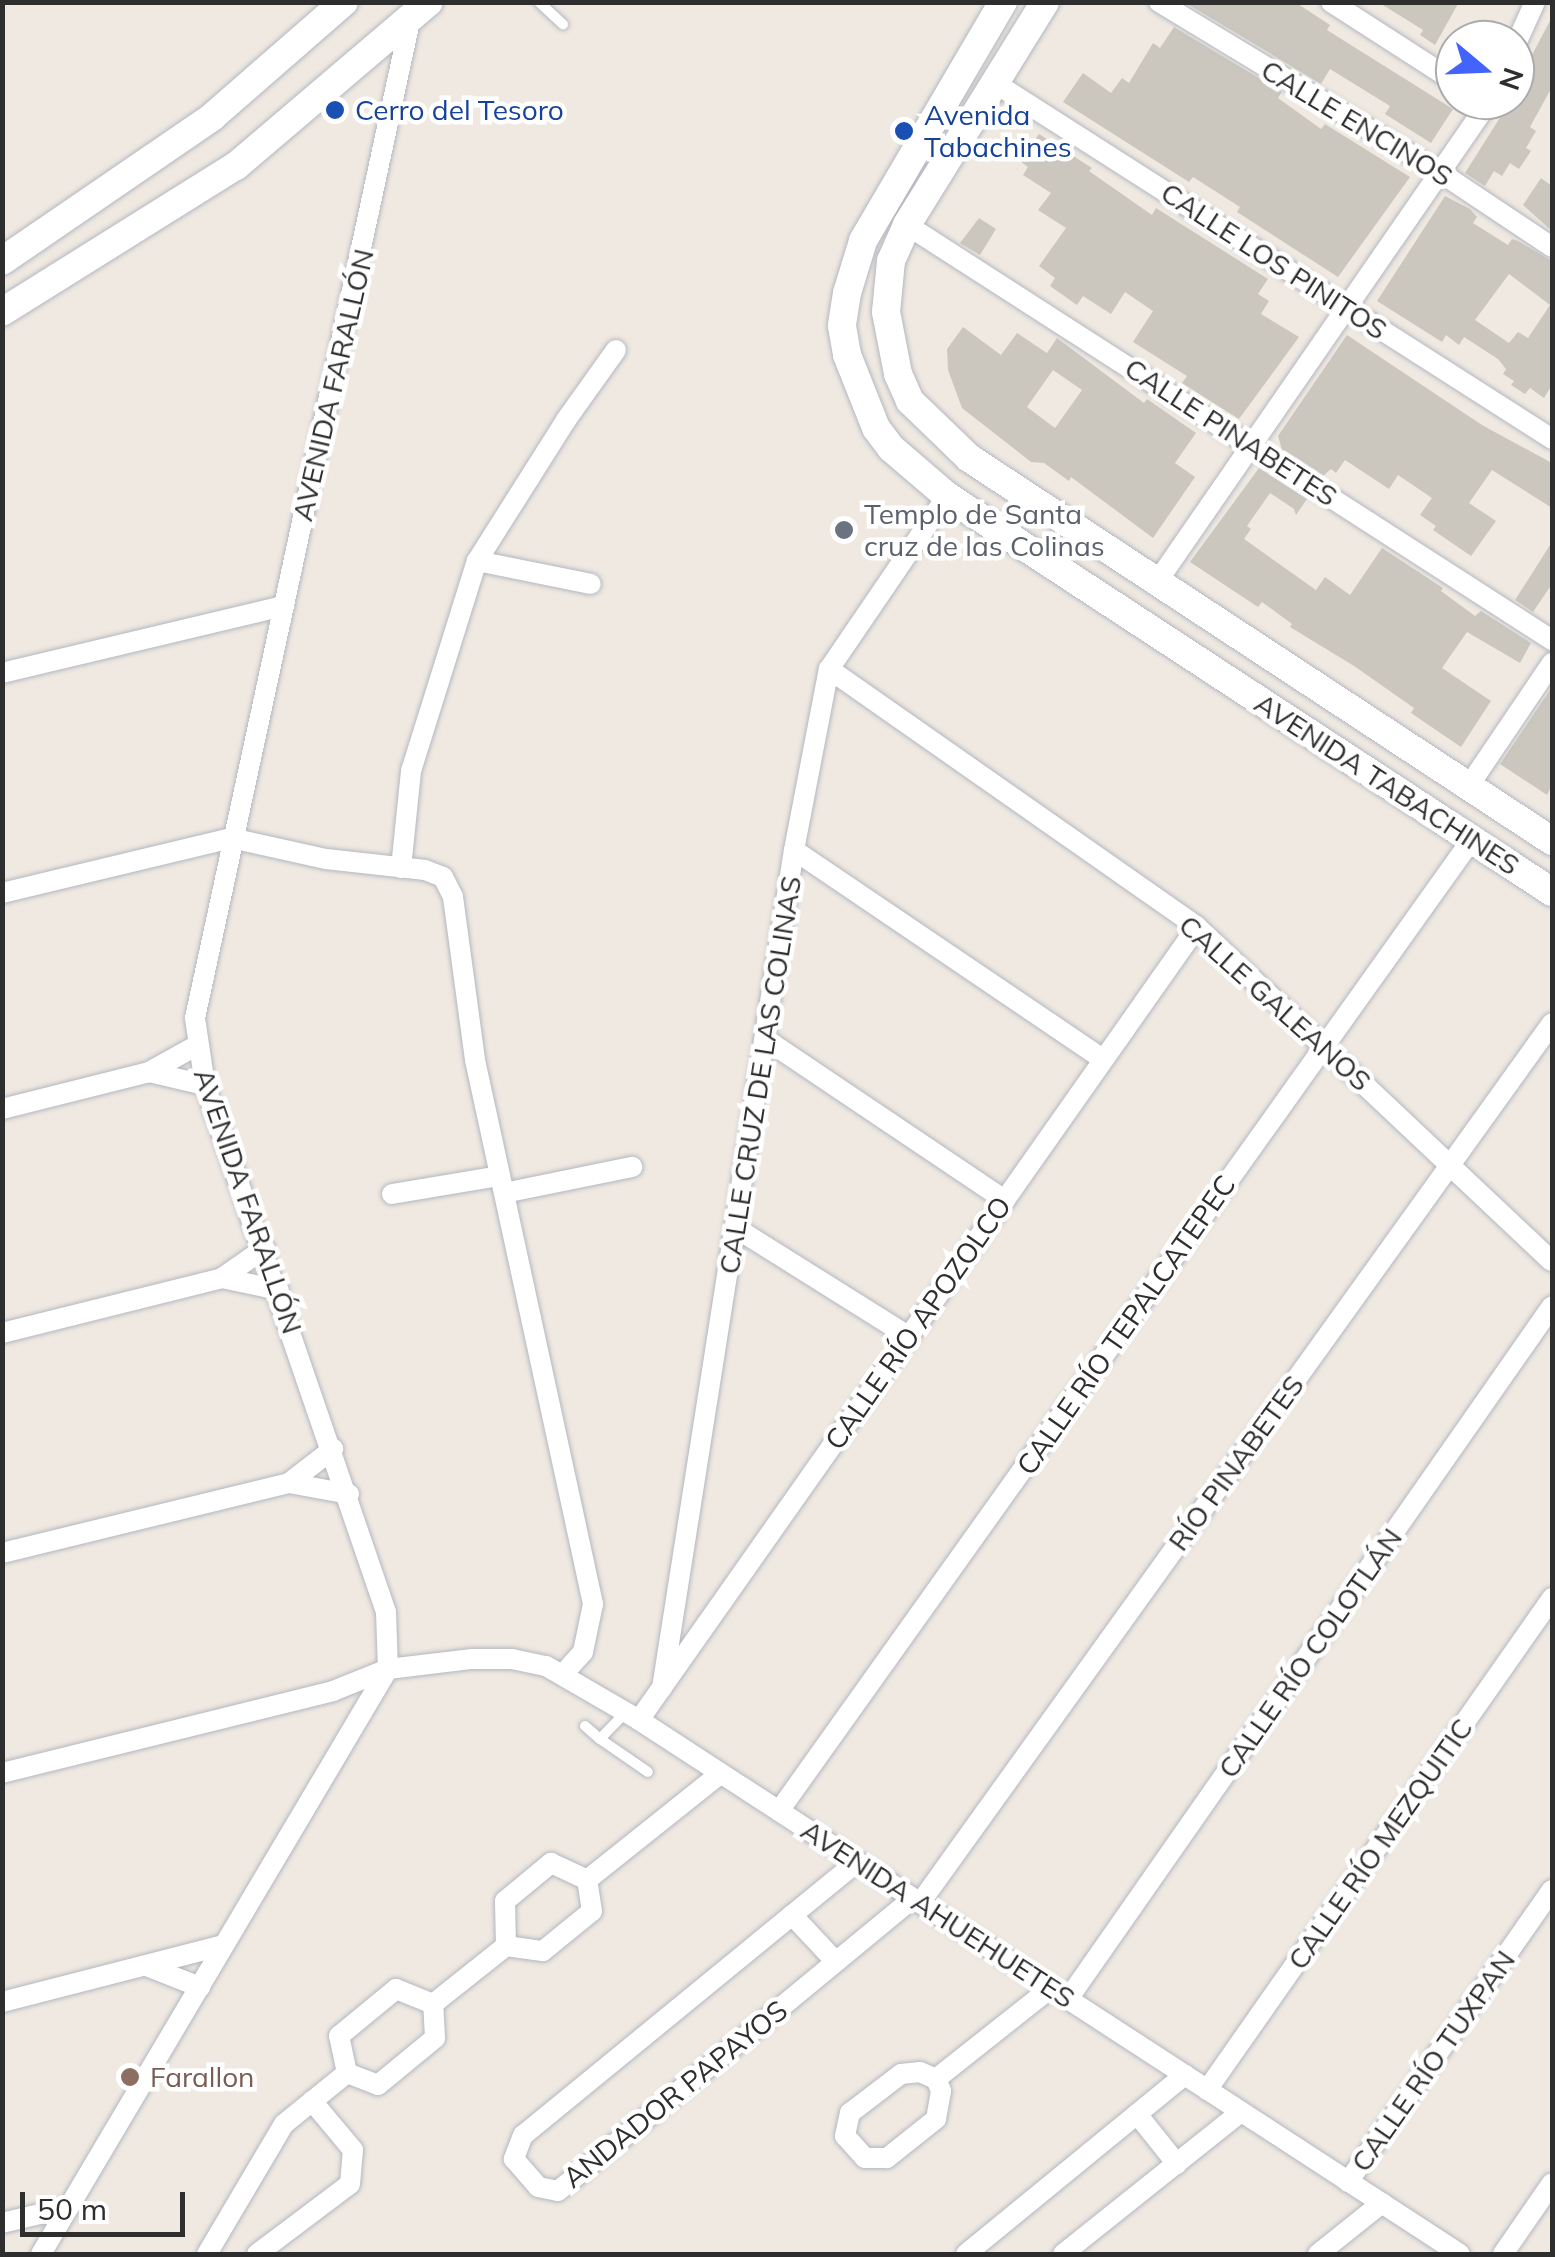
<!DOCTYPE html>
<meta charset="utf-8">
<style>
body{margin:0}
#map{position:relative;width:1555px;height:2257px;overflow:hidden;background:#efe9e1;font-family:Mulish,sans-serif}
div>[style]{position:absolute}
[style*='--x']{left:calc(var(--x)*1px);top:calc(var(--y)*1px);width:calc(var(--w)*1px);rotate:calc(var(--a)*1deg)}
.building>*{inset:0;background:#cbc7bf}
.roads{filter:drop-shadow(0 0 2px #b4b7c1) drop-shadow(0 0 2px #b4b7c1)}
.lane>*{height:10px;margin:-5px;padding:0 5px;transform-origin:5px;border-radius:5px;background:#fff}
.street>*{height:20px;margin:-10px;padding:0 10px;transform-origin:10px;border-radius:10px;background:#fff}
.secondary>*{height:28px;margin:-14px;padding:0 14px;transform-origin:14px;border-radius:14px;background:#fff}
.dots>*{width:28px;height:28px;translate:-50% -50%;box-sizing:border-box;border:5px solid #fff;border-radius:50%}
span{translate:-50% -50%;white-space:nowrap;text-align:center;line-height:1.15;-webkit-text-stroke:9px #fff;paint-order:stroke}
.transit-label{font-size:28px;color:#164399}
.left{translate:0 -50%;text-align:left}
.street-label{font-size:28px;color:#2e2e2e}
.worship-label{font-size:28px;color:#5b616d}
.education-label{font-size:28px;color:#785e54}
.frame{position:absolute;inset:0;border:5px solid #2e2e2e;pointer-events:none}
.north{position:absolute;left:1435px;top:20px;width:100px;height:100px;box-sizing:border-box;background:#fff;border:2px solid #ababab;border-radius:50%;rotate:109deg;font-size:28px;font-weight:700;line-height:40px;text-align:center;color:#2e2e2e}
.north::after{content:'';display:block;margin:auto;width:35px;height:45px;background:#4264fb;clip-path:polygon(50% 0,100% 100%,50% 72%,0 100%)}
.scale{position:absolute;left:20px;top:2192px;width:165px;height:45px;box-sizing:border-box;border:5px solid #2e2e2e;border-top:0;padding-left:12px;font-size:30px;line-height:35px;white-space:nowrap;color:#2e2e2e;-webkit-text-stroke:8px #fff;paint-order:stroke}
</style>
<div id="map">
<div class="building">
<div style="clip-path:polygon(1295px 2px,1330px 25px,1327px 30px,1453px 109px,1431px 143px,1385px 114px,1390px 106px,1330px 69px,1321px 84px,1186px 3px)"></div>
<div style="clip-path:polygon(1378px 2px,1459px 2px,1435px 45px,1420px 35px,1423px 30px)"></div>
<div style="clip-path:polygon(1552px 17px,1552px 87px,1530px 127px,1536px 131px,1526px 148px,1531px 151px,1519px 169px,1510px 163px,1502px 176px,1494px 171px,1485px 186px,1465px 173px,1511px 100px,1515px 100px,1515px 87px)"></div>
<div style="clip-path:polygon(1174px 27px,1282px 92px,1278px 98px,1321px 129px,1325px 124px,1410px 177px,1338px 277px,1237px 212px,1240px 207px,1193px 177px,1189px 182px,1063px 102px,1083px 73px,1111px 93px,1122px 78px,1129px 83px,1153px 43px,1160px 48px)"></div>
<div style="clip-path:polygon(1039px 134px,1092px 168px,1089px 171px,1152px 215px,1156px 208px,1268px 279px,1258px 294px,1269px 301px,1261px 314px,1299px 337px,1239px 419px,1182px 383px,1187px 376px,1133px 342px,1153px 311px,1125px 292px,1111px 314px,1083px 296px,1077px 305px,1050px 286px,1055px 278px,1039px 266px,1066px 228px,1038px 210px,1051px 193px,1023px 175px,1028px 167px,1020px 161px)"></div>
<div style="clip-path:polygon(1541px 178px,1552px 186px,1552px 231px,1523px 205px)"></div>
<div style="clip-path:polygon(evenodd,1445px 196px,1470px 209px,1477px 217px,1473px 223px,1508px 245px,1512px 239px,1518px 241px,1552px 261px,1552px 385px,1544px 398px,1530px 388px,1525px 394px,1511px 385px,1514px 381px,1503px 374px,1506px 369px,1498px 359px,1464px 337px,1459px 345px,1446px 335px,1442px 342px,1377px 301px,1445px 196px,1509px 274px,1550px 305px,1528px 338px,1518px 332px,1509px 343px,1475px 320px,1509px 274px)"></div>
<div style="clip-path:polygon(979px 218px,996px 229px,980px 255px,960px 243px)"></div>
<div style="clip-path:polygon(evenodd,963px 327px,1001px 355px,1017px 333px,1047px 353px,1057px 338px,1144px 403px,1147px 399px,1196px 433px,1175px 463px,1195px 477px,1153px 538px,1071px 477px,1069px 481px,1044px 463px,1031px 462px,962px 408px,948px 370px,947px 349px,963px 327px,1053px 370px,1082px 390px,1055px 428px,1027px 407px,1053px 370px)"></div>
<div style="clip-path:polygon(1347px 335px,1482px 425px,1552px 463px,1552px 508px,1492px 470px,1469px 503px,1496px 521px,1471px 556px,1433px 530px,1436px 526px,1420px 515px,1432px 498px,1398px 475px,1389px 489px,1345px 460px,1336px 473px,1331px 469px,1323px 476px,1282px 450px,1278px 436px)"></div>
<div style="clip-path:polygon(1259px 468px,1307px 499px,1296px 515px,1294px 509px,1270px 493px,1247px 526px,1251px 529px,1244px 539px,1316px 590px,1325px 577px,1350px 595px,1382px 548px,1443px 588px,1441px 591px,1475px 616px,1481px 611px,1531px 643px,1520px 663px,1467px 632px,1442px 668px,1491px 701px,1461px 747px,1411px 713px,1414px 708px,1354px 666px,1290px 627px,1292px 624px,1262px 602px,1258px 607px,1190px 562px)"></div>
<div style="clip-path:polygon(1552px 542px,1552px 584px,1533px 612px,1515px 600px)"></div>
<div style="clip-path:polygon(1552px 687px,1552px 785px,1547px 795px,1500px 764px)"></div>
</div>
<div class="roads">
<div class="lane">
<div style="--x:539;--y:2;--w:33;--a:43"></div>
<div style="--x:625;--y:1713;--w:36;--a:134"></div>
<div style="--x:600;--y:1739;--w:58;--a:34.5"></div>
<div style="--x:585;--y:1726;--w:20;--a:41"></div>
</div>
<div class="street">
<div style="--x:1159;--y:2;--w:330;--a:31.2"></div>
<div style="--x:1441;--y:173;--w:133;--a:33.7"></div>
<div style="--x:1331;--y:2;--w:148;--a:32.8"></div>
<div style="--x:1515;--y:46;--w:48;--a:-65.6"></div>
<div style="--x:995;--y:83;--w:661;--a:32.58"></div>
<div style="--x:907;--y:225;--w:767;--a:32.76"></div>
<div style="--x:477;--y:561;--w:116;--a:11.4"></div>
<div style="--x:1157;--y:582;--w:586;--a:-55.36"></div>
<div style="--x:829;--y:669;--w:449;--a:35"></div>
<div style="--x:1197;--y:927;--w:487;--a:43.3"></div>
<div style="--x:2;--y:673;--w:290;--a:-13.4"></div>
<div style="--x:1468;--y:787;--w:150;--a:-55.9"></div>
<div style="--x:794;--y:850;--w:373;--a:34.1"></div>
<div style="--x:401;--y:868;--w:98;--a:-84.1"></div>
<div style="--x:411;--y:771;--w:220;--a:-72.6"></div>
<div style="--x:477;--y:561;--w:167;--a:-57.7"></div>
<div style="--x:566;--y:420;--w:86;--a:-54.5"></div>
<div style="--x:2;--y:893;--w:236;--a:-13.5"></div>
<div style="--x:231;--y:838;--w:97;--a:12.5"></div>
<div style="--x:326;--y:859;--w:100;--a:6.3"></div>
<div style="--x:425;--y:870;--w:19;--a:21"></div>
<div style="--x:443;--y:877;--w:22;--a:63"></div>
<div style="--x:453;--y:897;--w:164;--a:82.3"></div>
<div style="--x:475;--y:1060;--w:557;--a:77.76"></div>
<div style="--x:593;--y:1604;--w:49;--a:101.8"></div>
<div style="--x:583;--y:1652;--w:31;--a:132"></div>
<div style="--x:765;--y:1039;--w:289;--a:33.9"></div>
<div style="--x:149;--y:1072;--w:57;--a:13.1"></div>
<div style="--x:2;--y:1109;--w:152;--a:-14.1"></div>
<div style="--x:149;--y:1072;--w:54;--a:-29"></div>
<div style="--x:504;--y:1193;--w:131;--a:-11.5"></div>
<div style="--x:392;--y:1194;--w:109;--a:-9.5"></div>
<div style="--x:736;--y:1228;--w:203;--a:32.1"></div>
<div style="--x:222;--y:1278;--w:58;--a:11.9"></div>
<div style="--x:2;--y:1333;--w:227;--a:-14"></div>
<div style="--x:222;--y:1278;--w:52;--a:-34.9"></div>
<div style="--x:289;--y:1483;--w:61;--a:10.4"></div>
<div style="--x:2;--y:1553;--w:295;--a:-13.7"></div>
<div style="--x:289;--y:1483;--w:56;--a:-37.7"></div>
<div style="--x:662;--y:1688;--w:848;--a:-81.05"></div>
<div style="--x:794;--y:850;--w:184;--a:-79.1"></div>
<div style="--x:829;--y:669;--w:209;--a:-55.7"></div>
<div style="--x:639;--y:1720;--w:970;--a:-54.87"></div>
<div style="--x:2;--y:1773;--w:341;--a:-13.9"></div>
<div style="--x:333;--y:1691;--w:59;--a:-21.8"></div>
<div style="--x:388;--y:1669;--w:85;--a:-6.8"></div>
<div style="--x:472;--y:1659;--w:40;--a:0"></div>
<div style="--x:512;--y:1659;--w:35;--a:12"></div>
<div style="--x:546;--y:1666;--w:108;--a:30.1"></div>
<div style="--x:639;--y:1720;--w:979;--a:33.04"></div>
<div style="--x:779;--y:1811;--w:1194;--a:-54.51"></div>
<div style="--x:857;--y:1862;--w:431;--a:140.7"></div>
<div style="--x:523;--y:2135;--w:26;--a:111"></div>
<div style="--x:514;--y:2159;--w:37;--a:49"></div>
<div style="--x:538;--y:2187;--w:20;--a:11"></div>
<div style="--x:558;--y:2191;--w:460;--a:-39.5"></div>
<div style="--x:587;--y:1880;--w:171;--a:-38.6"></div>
<div style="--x:920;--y:1903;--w:1083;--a:-54.31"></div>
<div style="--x:792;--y:1915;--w:64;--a:46.9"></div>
<div style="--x:506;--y:1946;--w:45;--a:-91.3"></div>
<div style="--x:505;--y:1901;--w:60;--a:-39.6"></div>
<div style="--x:551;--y:1863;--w:40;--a:25"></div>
<div style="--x:149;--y:1967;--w:55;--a:21.4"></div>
<div style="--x:1068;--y:1999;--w:845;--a:-55.07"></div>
<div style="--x:2;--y:2002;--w:229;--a:-14.4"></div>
<div style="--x:433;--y:2004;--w:93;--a:-38.5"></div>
<div style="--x:506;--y:1946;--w:37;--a:8"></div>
<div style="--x:543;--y:1951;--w:63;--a:-39.2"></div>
<div style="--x:592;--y:1911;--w:31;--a:-99"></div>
<div style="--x:920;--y:2072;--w:17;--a:24"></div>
<div style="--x:936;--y:2079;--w:13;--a:67"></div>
<div style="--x:941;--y:2091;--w:28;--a:100"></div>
<div style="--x:936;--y:2119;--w:63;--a:141.5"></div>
<div style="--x:887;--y:2158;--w:22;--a:180"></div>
<div style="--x:865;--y:2158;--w:30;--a:-132"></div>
<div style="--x:845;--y:2136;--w:24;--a:-78"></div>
<div style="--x:850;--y:2113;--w:64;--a:-37.4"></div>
<div style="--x:901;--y:2074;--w:19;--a:-6"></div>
<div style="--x:347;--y:2073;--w:38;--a:-102"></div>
<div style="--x:339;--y:2036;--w:74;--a:-39.5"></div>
<div style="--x:396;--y:1989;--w:40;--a:22"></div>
<div style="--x:347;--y:2073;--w:33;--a:21"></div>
<div style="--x:378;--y:2085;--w:74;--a:-39.5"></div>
<div style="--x:435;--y:2038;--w:34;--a:-93"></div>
<div style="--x:936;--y:2079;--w:147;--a:-38.4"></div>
<div style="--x:1207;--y:2090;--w:601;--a:-54.96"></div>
<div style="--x:1137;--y:2114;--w:64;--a:51.3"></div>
<div style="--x:1348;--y:2182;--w:356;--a:-55.1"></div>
<div style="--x:2;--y:2223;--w:69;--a:-13.4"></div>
<div style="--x:41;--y:2254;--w:680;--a:-59.33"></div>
<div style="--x:388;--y:1669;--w:57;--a:-92"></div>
<div style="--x:386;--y:1612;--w:557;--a:-108.96"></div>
<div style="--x:205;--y:1085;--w:68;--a:-98.5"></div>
<div style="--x:195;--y:1018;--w:1029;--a:-77.83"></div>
<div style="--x:207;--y:2254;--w:151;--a:-59.4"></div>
<div style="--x:284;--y:2124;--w:81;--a:-39"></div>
<div style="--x:257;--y:2254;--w:116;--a:-37"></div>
<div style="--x:350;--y:2184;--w:34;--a:-85"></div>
<div style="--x:353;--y:2150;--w:64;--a:-129.9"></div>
<div style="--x:966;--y:2254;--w:283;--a:-39.3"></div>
<div style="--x:1063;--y:2254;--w:228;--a:-38.6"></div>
<div style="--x:1318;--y:2254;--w:82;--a:-38.6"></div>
<div style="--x:1503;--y:2254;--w:86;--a:-55.4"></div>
</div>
<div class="secondary">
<div style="--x:1003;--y:2;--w:277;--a:120.4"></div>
<div style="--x:863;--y:241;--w:54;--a:107.1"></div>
<div style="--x:847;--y:293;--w:33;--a:99"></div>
<div style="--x:842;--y:326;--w:29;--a:80"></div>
<div style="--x:847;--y:355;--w:79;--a:68.3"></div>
<div style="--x:876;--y:428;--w:25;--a:53"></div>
<div style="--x:891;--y:448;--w:74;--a:40.6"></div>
<div style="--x:947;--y:496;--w:723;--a:33.21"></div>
<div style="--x:1045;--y:2;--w:262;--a:121.8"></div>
<div style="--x:907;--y:225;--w:39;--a:114"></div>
<div style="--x:891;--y:261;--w:51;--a:95.6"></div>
<div style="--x:886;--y:312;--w:63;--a:79"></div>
<div style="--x:898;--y:374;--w:30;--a:66"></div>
<div style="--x:910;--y:401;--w:82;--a:44"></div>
<div style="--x:969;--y:458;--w:698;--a:33.3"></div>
<div style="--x:2;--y:261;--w:255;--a:-34.4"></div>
<div style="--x:212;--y:117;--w:175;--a:-41.1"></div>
<div style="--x:2;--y:312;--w:276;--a:-32"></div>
<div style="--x:236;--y:166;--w:253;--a:-40.4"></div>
</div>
</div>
<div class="dots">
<div style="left:335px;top:110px;background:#1a4fb4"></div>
<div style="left:904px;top:131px;background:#1a4fb4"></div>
<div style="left:844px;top:530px;background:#6b7280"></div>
<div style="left:130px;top:2077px;background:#8d6e63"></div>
</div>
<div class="transit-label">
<span class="left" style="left:355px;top:110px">Cerro del Tesoro</span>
<span class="left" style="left:924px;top:131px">Avenida<br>Tabachines</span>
</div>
<div class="street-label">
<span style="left:1357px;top:123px;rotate:31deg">CALLE ENCINOS</span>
<span style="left:1274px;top:261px;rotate:33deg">CALLE LOS PINITOS</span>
<span style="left:333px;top:385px;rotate:-77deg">AVENIDA FARALLÓN</span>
<span style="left:1231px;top:432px;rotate:33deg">CALLE PINABETES</span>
<span style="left:1387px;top:784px;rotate:33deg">AVENIDA TABACHINES</span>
<span style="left:1275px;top:1003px;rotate:42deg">CALLE GALEANOS</span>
<span style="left:760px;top:1075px;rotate:-81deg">CALLE CRUZ DE LAS COLINAS</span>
<span style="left:248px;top:1201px;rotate:71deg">AVENIDA FARALLÓN</span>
<span style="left:918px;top:1323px;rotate:-55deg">CALLE RÍO APOZOLCO</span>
<span style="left:1126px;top:1325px;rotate:-55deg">CALLE RÍO TEPALCATEPEC</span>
<span style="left:1236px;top:1463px;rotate:-54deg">RÍO PINABETES</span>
<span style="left:1310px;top:1653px;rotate:-55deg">CALLE RÍO COLOTLÁN</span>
<span style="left:1380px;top:1844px;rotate:-55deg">CALLE RÍO MEZQUITIC</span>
<span style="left:938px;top:1914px;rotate:33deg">AVENIDA AHUEHUETES</span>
<span style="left:1433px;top:2061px;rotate:-55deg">CALLE RÍO TUXPAN</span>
<span style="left:675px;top:2094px;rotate:-39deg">ANDADOR PAPAYOS</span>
</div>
<div class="worship-label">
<span class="left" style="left:864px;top:530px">Templo de Santa<br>cruz de las Colinas</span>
</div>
<div class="education-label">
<span class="left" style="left:150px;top:2077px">Farallon</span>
</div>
<div class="frame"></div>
<div class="north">N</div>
<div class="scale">50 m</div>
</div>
